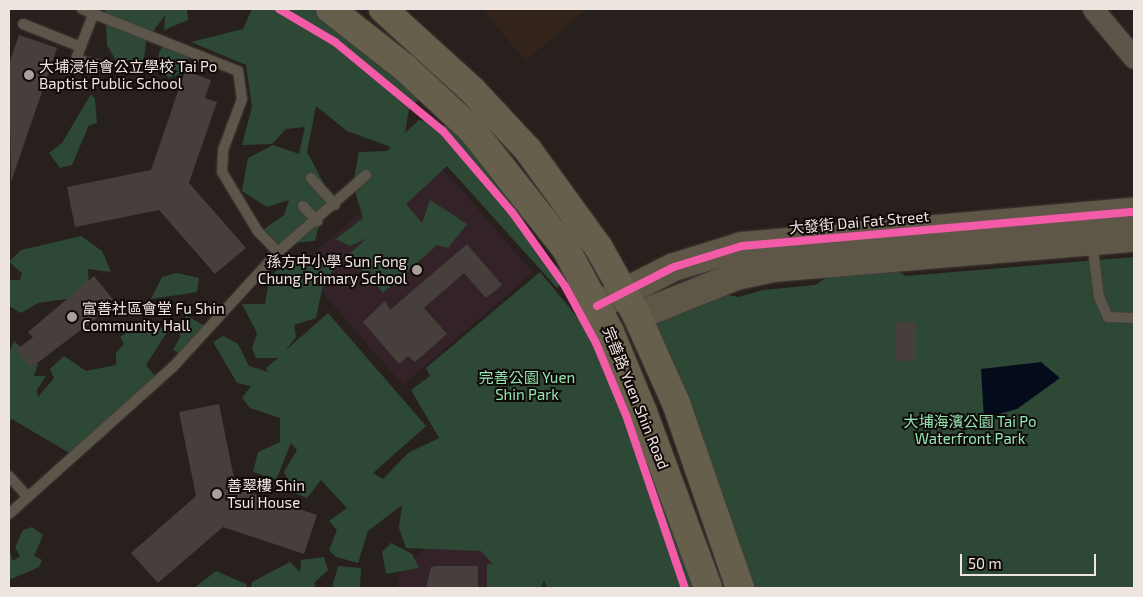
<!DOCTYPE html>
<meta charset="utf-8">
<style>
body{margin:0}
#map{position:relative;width:1143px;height:597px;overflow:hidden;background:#28201d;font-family:"Exo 2","Noto Sans TC",sans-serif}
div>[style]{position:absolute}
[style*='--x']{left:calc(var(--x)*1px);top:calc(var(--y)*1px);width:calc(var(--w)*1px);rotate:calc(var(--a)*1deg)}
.industrial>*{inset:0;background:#33241b}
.education>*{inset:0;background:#332329;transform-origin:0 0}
.green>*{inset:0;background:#2d4936}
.water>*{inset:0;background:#040b1b}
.building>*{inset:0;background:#463f3c;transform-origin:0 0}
.roads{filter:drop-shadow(0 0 1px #433c39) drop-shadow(0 0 1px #433c39)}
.lane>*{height:10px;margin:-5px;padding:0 5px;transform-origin:5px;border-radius:5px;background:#5b5649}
.street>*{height:21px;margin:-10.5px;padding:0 10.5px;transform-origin:10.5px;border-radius:10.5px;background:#5b5649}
.secondary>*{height:28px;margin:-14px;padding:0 14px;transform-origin:14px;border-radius:14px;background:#5e5747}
.primary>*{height:28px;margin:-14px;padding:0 14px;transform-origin:14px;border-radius:14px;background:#665f4b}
.cycleway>*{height:8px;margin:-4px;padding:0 4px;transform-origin:4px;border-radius:4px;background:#f35aa7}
.dots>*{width:14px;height:14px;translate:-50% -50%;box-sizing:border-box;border:2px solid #100a08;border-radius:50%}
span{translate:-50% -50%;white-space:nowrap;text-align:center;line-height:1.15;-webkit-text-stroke:4px #100a08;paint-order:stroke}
.poi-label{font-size:15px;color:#eee5e1}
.left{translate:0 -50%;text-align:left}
.right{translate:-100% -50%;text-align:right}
.street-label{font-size:15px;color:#eee5e1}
.park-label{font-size:15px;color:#93e6b1}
.frame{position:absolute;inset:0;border:10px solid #eee5e1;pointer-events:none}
.scale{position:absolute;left:960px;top:554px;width:136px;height:22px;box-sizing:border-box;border:2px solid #eee5e1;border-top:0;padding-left:6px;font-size:15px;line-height:18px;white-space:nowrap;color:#eee5e1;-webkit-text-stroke:4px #100a08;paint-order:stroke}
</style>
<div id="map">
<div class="industrial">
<div style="clip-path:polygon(483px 9px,587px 9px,525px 61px)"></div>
</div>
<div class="education">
<div style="left:429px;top:153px;width:158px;height:172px;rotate:49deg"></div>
<div style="clip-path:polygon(483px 491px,534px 588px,398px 588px,399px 574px)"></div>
</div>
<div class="green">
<div style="clip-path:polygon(105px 9px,187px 9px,188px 20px,164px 30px,165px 15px,146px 41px,144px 59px,135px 73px,138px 59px,118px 64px,107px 45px)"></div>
<div style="clip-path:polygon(252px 9px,322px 9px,429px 90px,409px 109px,405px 133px,419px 120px,463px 129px,536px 213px,521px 223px,541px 252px,567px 276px,557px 288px,447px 166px,406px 204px,422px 223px,430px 200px,467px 224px,448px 248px,437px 245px,383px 293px,348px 255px,367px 238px,350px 246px,336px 239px,363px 218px,353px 184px,359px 152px,387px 151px,391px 147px,347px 131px,316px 106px,307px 152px,328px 191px,315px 241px,278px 244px,264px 229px,284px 215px,289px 200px,267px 207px,242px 191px,248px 158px,273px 145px,299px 154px,305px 127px,286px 129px,272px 144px,242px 145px,252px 107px,246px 65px,191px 42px,243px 29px)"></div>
<div style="clip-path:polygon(167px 40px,176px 42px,189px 58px,183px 72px,169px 78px,158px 66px,159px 52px)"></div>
<div style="clip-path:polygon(91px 94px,95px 99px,97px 123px,89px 125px,72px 165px,60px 168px,49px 153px,62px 143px)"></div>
<div style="clip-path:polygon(81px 236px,102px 251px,111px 272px,88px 269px,89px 285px,74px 298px,38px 303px,21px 313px,9px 306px,9px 280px,20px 280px,22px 273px,9px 262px,21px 250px)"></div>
<div style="clip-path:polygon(318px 256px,336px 260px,333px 270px,323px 285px,316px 318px,294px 325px,296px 337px,285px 351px,328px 313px,426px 426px,373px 473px,383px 479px,408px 453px,439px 438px,411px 390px,430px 376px,426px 368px,540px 272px,587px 329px,678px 540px,692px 588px,547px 588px,544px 580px,541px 588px,487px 588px,487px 564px,493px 564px,481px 551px,406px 548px,399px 528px,402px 505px,368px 531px,358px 563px,336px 557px,329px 550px,337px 530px,329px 521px,347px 508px,321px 480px,307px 498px,295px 493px,284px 472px,297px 450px,291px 443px,276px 480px,253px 472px,258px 452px,280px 442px,280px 418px,250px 408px,242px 398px,251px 386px,237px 383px,213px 342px,223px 336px,238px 344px,249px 366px,268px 372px,266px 368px,278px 358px,256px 358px,252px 349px,257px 333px,242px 304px,265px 304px,269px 279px,289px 257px,302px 261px)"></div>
<div style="clip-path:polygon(1134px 257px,1134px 588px,745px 588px,638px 320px,682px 287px,739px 297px,763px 290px,815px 285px,841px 268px,880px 262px,906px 276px)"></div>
<div style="clip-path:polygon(177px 273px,199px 278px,197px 292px,151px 299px,162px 277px)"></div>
<div style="clip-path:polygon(187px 316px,205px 326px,187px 358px,173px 350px,180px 337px,178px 323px)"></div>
<div style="clip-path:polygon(147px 319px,167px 332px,146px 365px,159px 381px,101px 440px,71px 454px,12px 419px,9px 422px,9px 354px,14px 341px,38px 364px,34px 376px,46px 376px,37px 390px,38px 397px,54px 378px,50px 369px,64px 356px,86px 371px,116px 365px,116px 353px,124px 344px,120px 337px)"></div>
<div style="clip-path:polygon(32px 527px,43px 535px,34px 556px,42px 560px,39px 567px,9px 580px,9px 550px,13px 561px,20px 556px,15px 547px,23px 530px)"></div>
<div style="clip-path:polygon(391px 543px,412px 554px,419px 568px,386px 574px,382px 552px)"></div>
<div style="clip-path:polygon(324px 557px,328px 570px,314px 583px,316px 588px,251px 588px,252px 582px,290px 562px,300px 572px,301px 560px)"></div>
<div style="clip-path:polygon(338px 566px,361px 568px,360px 588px,332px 588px)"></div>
<div style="clip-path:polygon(216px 571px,246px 584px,247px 588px,194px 588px)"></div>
</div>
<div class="water">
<div style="clip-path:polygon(1041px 362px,1060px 378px,1017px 409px,984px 418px,981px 369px)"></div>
</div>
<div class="building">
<div style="clip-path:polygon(19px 35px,57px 48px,11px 182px,9px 64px)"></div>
<div style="clip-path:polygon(185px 71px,211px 80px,205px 98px,217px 102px,189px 183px,246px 248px,215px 274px,159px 210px,75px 227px,67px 187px,151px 170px)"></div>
<div style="clip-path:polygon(467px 244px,502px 285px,486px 298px,464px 273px,424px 308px,447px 334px,415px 362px,408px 356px,399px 364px,363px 322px,385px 301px,390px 310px)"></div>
<div style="clip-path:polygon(94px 276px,116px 303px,31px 368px,16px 350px,33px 337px,28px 332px)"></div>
<div style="left:895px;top:322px;width:21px;height:39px"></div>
<div style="clip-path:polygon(219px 404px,236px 488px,317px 515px,304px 554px,223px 527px,158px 583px,131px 553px,196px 496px,179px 412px)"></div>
<div style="clip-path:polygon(437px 566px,478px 566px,478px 588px,426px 588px,431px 567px)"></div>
</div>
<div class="roads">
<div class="lane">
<div style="--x:93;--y:15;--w:47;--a:111.1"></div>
<div style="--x:76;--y:59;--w:25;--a:16"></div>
<div style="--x:23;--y:24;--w:62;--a:21.6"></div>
<div style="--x:311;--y:178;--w:36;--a:48"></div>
<div style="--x:303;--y:206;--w:21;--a:47"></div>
<div style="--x:1092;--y:242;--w:55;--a:82.7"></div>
<div style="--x:1099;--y:297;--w:22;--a:66"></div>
<div style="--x:1108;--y:317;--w:26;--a:2"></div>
<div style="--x:278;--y:252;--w:117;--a:-41.2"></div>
<div style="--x:9;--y:476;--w:28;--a:48"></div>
<div style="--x:9;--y:514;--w:220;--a:-41.9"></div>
<div style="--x:173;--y:367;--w:156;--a:-47.6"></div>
<div style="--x:278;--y:252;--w:30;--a:-134"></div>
<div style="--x:257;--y:230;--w:68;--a:-121.1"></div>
<div style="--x:222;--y:172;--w:22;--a:-87"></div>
<div style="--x:223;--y:150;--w:54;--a:-69.6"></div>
<div style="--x:242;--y:99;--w:28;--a:-98"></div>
<div style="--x:238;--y:71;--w:168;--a:-158.3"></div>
</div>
<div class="street">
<div style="--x:1093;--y:9;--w:64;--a:50.1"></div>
</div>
<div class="secondary">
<div style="--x:597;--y:306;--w:86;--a:-26.9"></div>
<div style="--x:674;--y:267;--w:71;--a:-17.2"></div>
<div style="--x:742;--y:246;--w:393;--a:-5"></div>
<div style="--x:637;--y:316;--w:107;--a:-22"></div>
<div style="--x:736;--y:276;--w:39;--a:-12"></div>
<div style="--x:774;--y:268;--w:361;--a:-4.8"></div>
</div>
<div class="primary">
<div style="--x:330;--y:9;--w:94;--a:38.1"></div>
<div style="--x:404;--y:67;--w:93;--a:42.8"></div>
<div style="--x:472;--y:130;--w:152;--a:51.7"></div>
<div style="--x:566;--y:249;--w:94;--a:62.1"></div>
<div style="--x:610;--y:332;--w:87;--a:67.6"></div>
<div style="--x:643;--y:412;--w:188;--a:69.7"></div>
<div style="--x:383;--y:9;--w:122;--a:42.3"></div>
<div style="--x:473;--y:91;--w:81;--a:47"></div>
<div style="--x:528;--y:150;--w:121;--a:54.1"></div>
<div style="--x:599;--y:248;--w:78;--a:60.8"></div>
<div style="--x:637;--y:316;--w:95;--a:65.9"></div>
<div style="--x:676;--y:403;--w:196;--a:70.9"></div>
</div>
</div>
<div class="cycleway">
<div style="--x:279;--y:9;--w:65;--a:30.5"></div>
<div style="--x:335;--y:42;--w:140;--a:39.5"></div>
<div style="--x:443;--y:131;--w:106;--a:49.6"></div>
<div style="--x:512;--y:212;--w:91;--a:54.4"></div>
<div style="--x:565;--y:286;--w:65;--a:61.5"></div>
<div style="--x:596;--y:343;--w:81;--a:67.5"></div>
<div style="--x:627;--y:418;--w:180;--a:71.2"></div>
<div style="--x:597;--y:306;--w:86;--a:-26.9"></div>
<div style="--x:674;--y:267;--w:71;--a:-17.2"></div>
<div style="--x:742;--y:246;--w:393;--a:-5"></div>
</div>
<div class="dots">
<div style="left:29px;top:75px;background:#a9a09c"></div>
<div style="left:417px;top:270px;background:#a9a09c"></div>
<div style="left:72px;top:317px;background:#a9a09c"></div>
<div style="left:217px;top:494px;background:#a9a09c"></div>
</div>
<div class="poi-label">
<span class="left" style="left:39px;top:75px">大埔浸信會公立學校 Tai Po<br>Baptist Public School</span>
<span class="right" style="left:407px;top:270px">孫方中小學 Sun Fong<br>Chung Primary School</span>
<span class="left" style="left:82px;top:317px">富善社區會堂 Fu Shin<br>Community Hall</span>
<span class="left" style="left:227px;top:494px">善翠樓 Shin<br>Tsui House</span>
</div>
<div class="street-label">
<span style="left:859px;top:222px;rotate:-5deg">大發街 Dai Fat Street</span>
<span style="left:636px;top:398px;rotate:68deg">完善路 Yuen Shin Road</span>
</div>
<div class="park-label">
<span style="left:527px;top:386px">完善公園 Yuen<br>Shin Park</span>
<span style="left:970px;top:430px">大埔海濱公園 Tai Po<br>Waterfront Park</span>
</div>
<div class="frame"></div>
<div class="scale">50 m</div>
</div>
